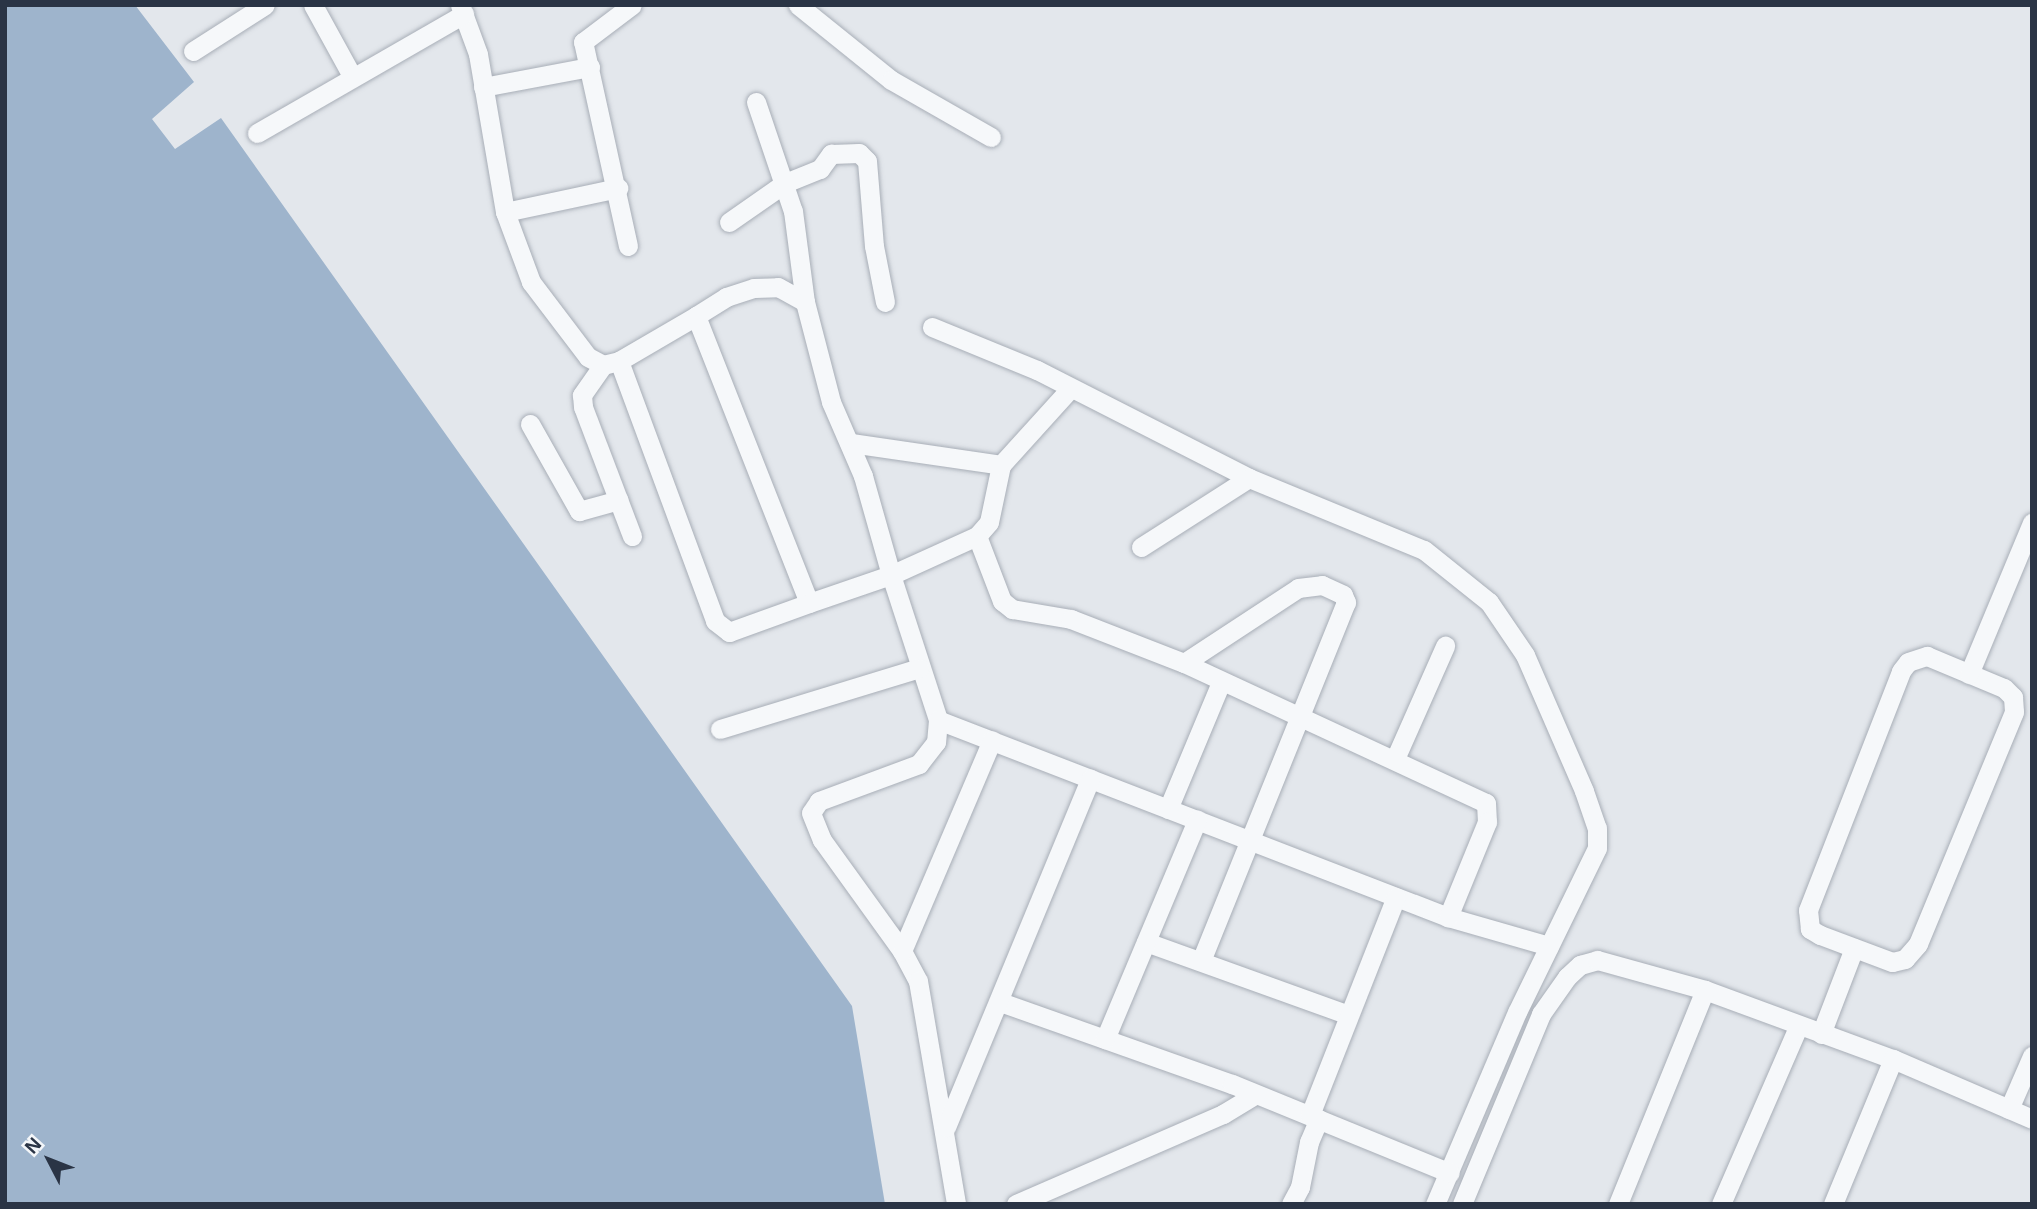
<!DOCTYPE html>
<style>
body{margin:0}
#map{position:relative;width:2037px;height:1209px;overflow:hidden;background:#e3e7ec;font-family:Arial,sans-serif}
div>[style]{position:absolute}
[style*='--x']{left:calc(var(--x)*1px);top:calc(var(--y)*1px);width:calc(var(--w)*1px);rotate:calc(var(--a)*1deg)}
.water>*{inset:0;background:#9eb4cc}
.roads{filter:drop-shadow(0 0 2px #a8aeb7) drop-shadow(0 0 2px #a8aeb7)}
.minor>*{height:19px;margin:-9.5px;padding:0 9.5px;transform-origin:9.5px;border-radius:9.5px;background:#f6f8fa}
span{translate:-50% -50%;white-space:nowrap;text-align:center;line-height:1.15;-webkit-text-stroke:7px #f3f6f9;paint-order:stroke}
.frame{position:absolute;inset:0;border:7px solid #2a3445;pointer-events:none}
.north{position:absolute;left:14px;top:1125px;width:70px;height:70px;-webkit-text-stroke:5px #f3f6f9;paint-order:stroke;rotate:312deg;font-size:19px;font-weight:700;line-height:28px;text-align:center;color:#2a3445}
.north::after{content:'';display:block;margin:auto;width:24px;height:32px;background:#2a3445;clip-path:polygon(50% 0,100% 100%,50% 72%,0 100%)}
</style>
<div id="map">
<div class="water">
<div style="clip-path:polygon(5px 5px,135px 5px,194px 82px,152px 119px,175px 149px,221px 118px,852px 1006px,885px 1204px,5px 1204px)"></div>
</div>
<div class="roads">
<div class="minor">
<div style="--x:313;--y:5;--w:81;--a:61.2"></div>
<div style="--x:460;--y:5;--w:52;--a:69.8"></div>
<div style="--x:478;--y:54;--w:160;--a:80.3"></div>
<div style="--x:505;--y:212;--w:75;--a:69.6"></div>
<div style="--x:531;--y:282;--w:94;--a:52.8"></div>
<div style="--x:588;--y:357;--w:17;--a:28"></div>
<div style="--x:603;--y:365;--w:16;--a:-14"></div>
<div style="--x:619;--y:361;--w:89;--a:-30.3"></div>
<div style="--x:696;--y:316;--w:308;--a:68.5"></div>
<div style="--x:809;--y:603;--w:87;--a:-18.9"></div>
<div style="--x:891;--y:575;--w:152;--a:72"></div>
<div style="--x:938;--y:720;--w:547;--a:21.12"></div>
<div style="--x:1448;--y:917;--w:105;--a:16"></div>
<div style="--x:798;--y:5;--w:119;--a:38.9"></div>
<div style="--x:891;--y:80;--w:115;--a:29.7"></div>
<div style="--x:193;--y:51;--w:85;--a:-32.6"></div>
<div style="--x:483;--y:87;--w:109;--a:-10.6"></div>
<div style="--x:756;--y:102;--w:115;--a:71.3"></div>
<div style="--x:793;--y:211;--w:92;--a:82.5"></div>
<div style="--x:257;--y:133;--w:239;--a:-29.9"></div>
<div style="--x:505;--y:212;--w:116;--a:-12"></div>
<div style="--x:729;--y:222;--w:68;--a:-34.9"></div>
<div style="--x:785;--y:183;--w:38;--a:-22"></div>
<div style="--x:820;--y:169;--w:19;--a:-54"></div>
<div style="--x:831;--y:154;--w:28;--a:-2"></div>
<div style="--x:859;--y:153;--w:11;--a:45"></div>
<div style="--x:867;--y:161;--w:85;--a:85.3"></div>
<div style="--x:874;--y:246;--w:57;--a:78.9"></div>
<div style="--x:628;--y:246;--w:209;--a:-102.4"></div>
<div style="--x:583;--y:42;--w:61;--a:-37.1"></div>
<div style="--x:696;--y:316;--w:36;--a:-32"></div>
<div style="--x:726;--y:297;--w:29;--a:-18"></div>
<div style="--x:754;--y:288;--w:24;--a:-2"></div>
<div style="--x:778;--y:287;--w:31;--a:29"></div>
<div style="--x:805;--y:302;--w:103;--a:75.4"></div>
<div style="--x:831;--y:402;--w:81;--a:66.6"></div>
<div style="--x:863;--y:476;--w:103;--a:74.2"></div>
<div style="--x:891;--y:575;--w:94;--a:-24.4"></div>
<div style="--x:977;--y:536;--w:18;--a:-49"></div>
<div style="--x:989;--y:522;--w:58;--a:-78.1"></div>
<div style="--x:1001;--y:465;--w:103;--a:-47.8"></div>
<div style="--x:932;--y:327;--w:113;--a:22.3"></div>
<div style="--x:1037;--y:370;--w:238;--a:27"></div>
<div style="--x:1249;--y:478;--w:189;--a:22.4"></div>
<div style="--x:1424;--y:550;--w:83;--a:38.7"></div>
<div style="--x:1489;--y:602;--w:64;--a:55.8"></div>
<div style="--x:1525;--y:655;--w:148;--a:66.5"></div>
<div style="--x:1584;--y:791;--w:39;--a:71"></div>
<div style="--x:1597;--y:828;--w:20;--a:90"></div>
<div style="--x:1597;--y:848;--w:182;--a:116"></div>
<div style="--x:1517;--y:1012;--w:209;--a:113.1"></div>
<div style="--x:619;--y:361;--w:277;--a:69.7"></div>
<div style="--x:715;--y:621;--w:18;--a:38"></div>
<div style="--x:729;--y:632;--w:85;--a:-19.9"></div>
<div style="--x:603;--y:365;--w:37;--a:125"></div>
<div style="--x:582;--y:395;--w:12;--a:85"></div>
<div style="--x:583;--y:407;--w:138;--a:69.2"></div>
<div style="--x:530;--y:424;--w:100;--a:60.6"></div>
<div style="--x:579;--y:511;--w:41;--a:-15.4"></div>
<div style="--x:851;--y:443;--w:152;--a:8.3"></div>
<div style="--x:977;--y:536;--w:70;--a:69"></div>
<div style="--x:1002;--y:601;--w:13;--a:39"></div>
<div style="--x:1012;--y:609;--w:60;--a:9.6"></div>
<div style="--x:1071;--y:619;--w:121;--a:21.3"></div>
<div style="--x:1184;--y:663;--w:333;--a:24.9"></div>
<div style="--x:1486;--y:803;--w:19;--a:87"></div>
<div style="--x:1487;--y:822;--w:103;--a:112.3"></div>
<div style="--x:1141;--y:547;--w:128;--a:-32.6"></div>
<div style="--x:1927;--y:656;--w:83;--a:22.6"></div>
<div style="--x:2004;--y:688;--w:13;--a:45"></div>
<div style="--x:2013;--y:697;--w:15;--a:86"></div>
<div style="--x:2014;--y:712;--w:251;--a:112.5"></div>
<div style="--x:1918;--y:944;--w:20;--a:131"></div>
<div style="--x:1905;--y:959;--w:13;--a:167"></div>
<div style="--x:1892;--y:962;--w:77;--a:-159.4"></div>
<div style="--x:1820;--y:935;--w:12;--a:-149"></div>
<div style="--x:1810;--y:929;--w:19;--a:-96"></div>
<div style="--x:1808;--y:910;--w:256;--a:-68.7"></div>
<div style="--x:1901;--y:671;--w:11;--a:-52"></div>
<div style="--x:1908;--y:662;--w:20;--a:-18"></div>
<div style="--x:1184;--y:663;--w:136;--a:-33.3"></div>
<div style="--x:1298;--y:588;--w:24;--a:-7"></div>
<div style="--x:1322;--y:585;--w:23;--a:25"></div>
<div style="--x:1343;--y:595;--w:8;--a:67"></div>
<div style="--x:1346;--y:602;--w:387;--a:112"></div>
<div style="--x:1969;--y:674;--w:164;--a:-67.4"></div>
<div style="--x:938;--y:720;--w:22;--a:95"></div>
<div style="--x:936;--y:742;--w:28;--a:128"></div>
<div style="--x:919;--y:764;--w:107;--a:159.7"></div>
<div style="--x:819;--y:801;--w:14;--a:124"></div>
<div style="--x:811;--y:813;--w:29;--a:68"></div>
<div style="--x:822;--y:840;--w:137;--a:54.2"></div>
<div style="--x:902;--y:951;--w:34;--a:62"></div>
<div style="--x:918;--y:981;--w:226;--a:80.3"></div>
<div style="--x:720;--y:729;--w:208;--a:-17"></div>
<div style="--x:1395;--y:759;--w:124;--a:-66.1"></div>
<div style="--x:1168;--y:809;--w:138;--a:-67.3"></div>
<div style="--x:1146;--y:942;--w:213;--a:19.8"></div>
<div style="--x:902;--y:951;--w:229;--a:-66.9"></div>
<div style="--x:1000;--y:1002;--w:246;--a:19.5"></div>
<div style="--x:1232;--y:1084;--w:235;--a:22.2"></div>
<div style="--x:1821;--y:1034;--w:92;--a:-69"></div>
<div style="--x:1105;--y:1039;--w:238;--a:-67.2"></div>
<div style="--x:2009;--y:1109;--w:58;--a:-66.5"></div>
<div style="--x:1310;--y:1115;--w:234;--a:-68.5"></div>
<div style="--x:946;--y:1127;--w:377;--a:-67.5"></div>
<div style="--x:1016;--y:1204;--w:226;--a:-23.5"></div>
<div style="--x:1223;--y:1114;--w:37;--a:-31"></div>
<div style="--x:1291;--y:1204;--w:19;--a:-62"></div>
<div style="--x:1300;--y:1187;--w:46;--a:-78.7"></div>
<div style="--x:1309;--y:1142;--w:25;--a:-67"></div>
<div style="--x:1462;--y:1204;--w:206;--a:-67.4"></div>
<div style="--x:1541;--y:1014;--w:45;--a:-54.9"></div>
<div style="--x:1567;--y:977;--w:18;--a:-43"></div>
<div style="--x:1580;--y:965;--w:18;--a:-16"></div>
<div style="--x:1597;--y:960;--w:112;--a:15.5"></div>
<div style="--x:1705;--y:990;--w:200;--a:20.2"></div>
<div style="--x:1893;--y:1059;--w:151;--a:23.3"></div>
<div style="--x:1618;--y:1204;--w:231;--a:-67.9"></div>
<div style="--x:1721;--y:1204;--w:195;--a:-66.5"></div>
<div style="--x:1833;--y:1204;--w:157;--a:-67.5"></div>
</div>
</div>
<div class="frame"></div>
<div class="north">N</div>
</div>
